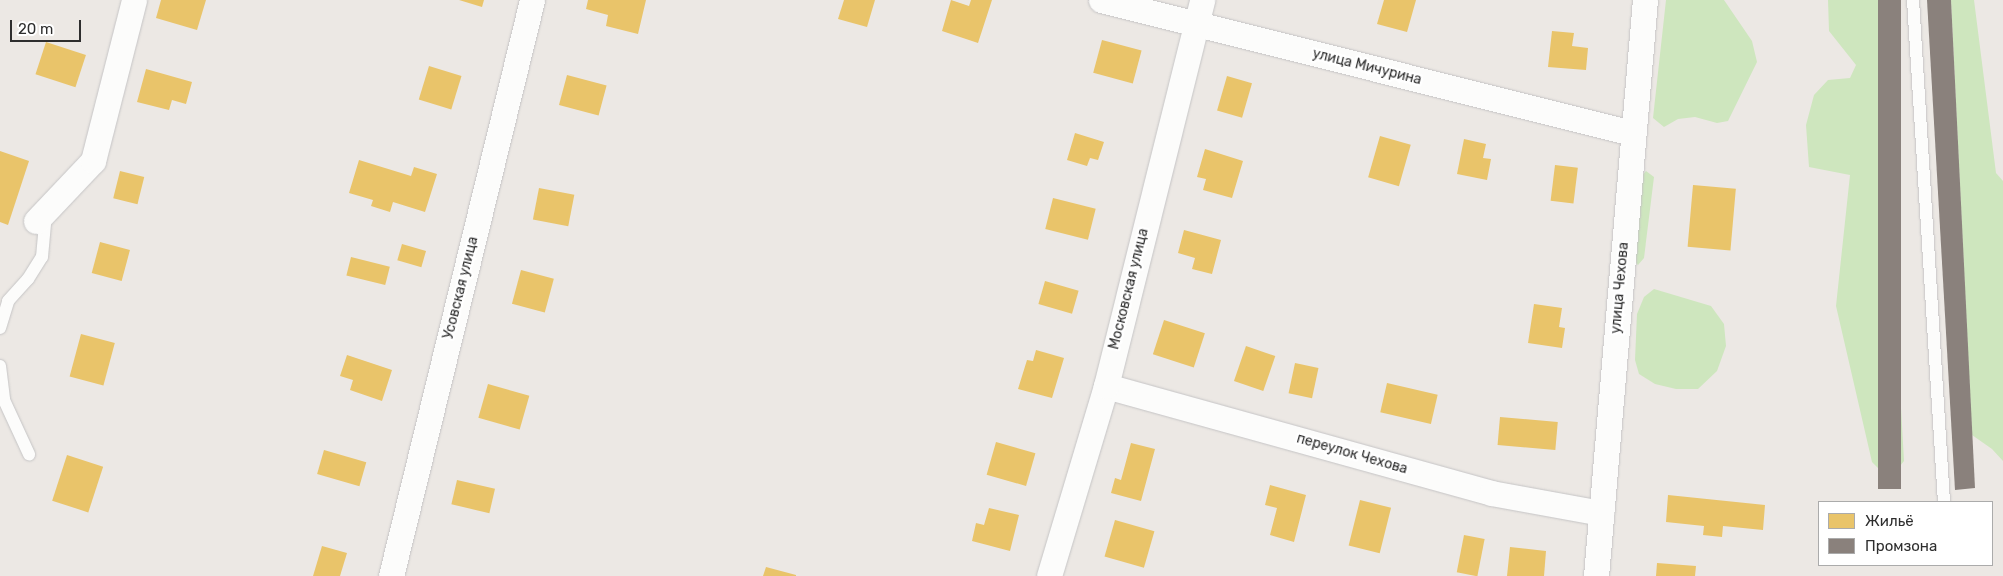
<!DOCTYPE html>
<meta charset="utf-8">
<style>
body{margin:0}
#map{position:relative;width:2003px;height:576px;overflow:hidden;background:#ece8e4;font-family:Rubik,sans-serif}
div>[style]{position:absolute}
[style*='--x']{left:calc(var(--x)*1px);top:calc(var(--y)*1px);width:calc(var(--w)*1px);rotate:calc(var(--a)*1deg)}
.green>*{inset:0;background:#cee6be}
.homes>*{inset:0;background:#e9c46a;transform-origin:0 0}
.industry>*{inset:0;background:#8a817c;transform-origin:0 0}
.roads{filter:drop-shadow(0 0 1px #c5c4c5) drop-shadow(0 0 1px #c5c4c5)}
.service>*{height:12px;margin:-6px;padding:0 6px;transform-origin:6px;border-radius:6px;background:#fcfcfb}
.minor>*{height:25px;margin:-12.5px;padding:0 12.5px;transform-origin:12.5px;border-radius:12.5px;background:#fcfcfb}
span{translate:-50% -50%;white-space:nowrap;text-align:center;line-height:1.15;-webkit-text-stroke:5px #fff;paint-order:stroke}
.street-label{font-size:14px;color:#2e2e2e}
.legend{position:absolute;left:1818px;top:501px;width:175px;height:65px;box-sizing:border-box;background:#fff;border:1px solid #ababab;margin:0;padding:6px 9px;list-style:none;font-size:15px;color:#2e2e2e}
.legend li{display:flex;align-items:center;gap:10px;height:25px}
.legend b{width:25px;border:1px solid #ababab}
.scale{position:absolute;left:10px;top:20px;width:71px;height:22px;box-sizing:border-box;border:2px solid #2e2e2e;border-top:0;padding-left:6px;font-size:15px;line-height:18px;white-space:nowrap;color:#2e2e2e;-webkit-text-stroke:4px #fff;paint-order:stroke}
</style>
<div id="map">
<div class="green">
<div style="clip-path:polygon(1666px 0,1724px 0,1752px 41px,1757px 62px,1728px 121px,1717px 123px,1695px 117px,1678px 119px,1664px 127px,1653px 118px)"></div>
<div style="clip-path:polygon(1828px 0,1878px 0,1904px 461px,1893px 475px,1883px 473px,1872px 462px,1836px 306px,1850px 175px,1809px 167px,1806px 125px,1814px 95px,1828px 80px,1850px 78px,1856px 65px,1829px 31px)"></div>
<div style="clip-path:polygon(1951px 0,1974px 0,1996px 173px,2003px 181px,2003px 461px,1992px 449px,1972px 435px)"></div>
<div style="clip-path:polygon(1646px 171px,1654px 177px,1644px 258px,1638px 265px,1632px 259px,1641px 177px)"></div>
<div style="clip-path:polygon(1654px 289px,1711px 306px,1724px 324px,1726px 346px,1717px 371px,1698px 389px,1676px 389px,1655px 384px,1639px 374px,1635px 360px,1637px 314px,1644px 297px)"></div>
</div>
<div class="homes">
<div style="clip-path:polygon(161px 0,206px 0,197px 30px,156px 18px)"></div>
<div style="clip-path:polygon(459px 0,484px 0,482px 7px)"></div>
<div style="clip-path:polygon(588px 0,646px 0,638px 34px,606px 26px,608px 15px,586px 9px)"></div>
<div style="clip-path:polygon(844px 0,875px 0,867px 27px,838px 19px)"></div>
<div style="clip-path:polygon(951px 0,969px 6px,971px 0,992px 0,978px 43px,942px 31px)"></div>
<div style="clip-path:polygon(1384px 0,1416px 0,1407px 32px,1377px 24px)"></div>
<div style="clip-path:polygon(1552px 31px,1574px 33px,1572px 46px,1588px 48px,1586px 70px,1548px 67px)"></div>
<div style="left:1102px;top:40px;width:41px;height:34px;rotate:15deg"></div>
<div style="left:46px;top:42px;width:42px;height:34px;rotate:18deg"></div>
<div style="left:429px;top:66px;width:34px;height:35px;rotate:17deg"></div>
<div style="clip-path:polygon(146px 69px,192px 82px,186px 104px,172px 100px,169px 110px,137px 102px)"></div>
<div style="left:567px;top:75px;width:41px;height:31px;rotate:15deg"></div>
<div style="left:1227px;top:76px;width:26px;height:36px;rotate:16deg"></div>
<div style="clip-path:polygon(1075px 133px,1104px 142px,1098px 160px,1090px 158px,1087px 166px,1067px 160px)"></div>
<div style="left:1380px;top:136px;width:32px;height:43px;rotate:16deg"></div>
<div style="clip-path:polygon(1464px 139px,1486px 144px,1483px 158px,1491px 159px,1487px 180px,1457px 174px)"></div>
<div style="clip-path:polygon(1205px 149px,1243px 161px,1232px 198px,1203px 190px,1206px 179px,1197px 177px)"></div>
<div style="clip-path:polygon(0 151px,29px 161px,8px 225px,0 222px)"></div>
<div style="clip-path:polygon(359px 160px,411px 176px,414px 167px,437px 174px,425px 212px,393px 202px,390px 212px,371px 206px,373px 200px,349px 193px)"></div>
<div style="left:1555px;top:165px;width:23px;height:36px;rotate:7deg"></div>
<div style="left:120px;top:171px;width:25px;height:28px;rotate:14deg"></div>
<div style="left:1693px;top:185px;width:43px;height:62px;rotate:5deg"></div>
<div style="left:539px;top:188px;width:36px;height:32px;rotate:11deg"></div>
<div style="left:1053px;top:198px;width:44px;height:32px;rotate:14deg"></div>
<div style="clip-path:polygon(1184px 230px,1221px 240px,1212px 274px,1192px 269px,1195px 258px,1178px 253px)"></div>
<div style="left:100px;top:242px;width:31px;height:32px;rotate:15deg"></div>
<div style="left:402px;top:244px;width:25px;height:17px;rotate:16deg"></div>
<div style="left:351px;top:257px;width:40px;height:19px;rotate:14deg"></div>
<div style="left:521px;top:270px;width:34px;height:35px;rotate:15deg"></div>
<div style="left:1045px;top:281px;width:35px;height:24px;rotate:16deg"></div>
<div style="clip-path:polygon(1534px 304px,1562px 308px,1559px 327px,1565px 328px,1562px 348px,1528px 343px)"></div>
<div style="left:1164px;top:320px;width:43px;height:36px;rotate:18deg"></div>
<div style="left:81px;top:334px;width:35px;height:44px;rotate:15deg"></div>
<div style="left:1246px;top:346px;width:31px;height:37px;rotate:19deg"></div>
<div style="clip-path:polygon(1036px 350px,1064px 358px,1052px 398px,1018px 389px,1027px 360px,1033px 361px)"></div>
<div style="clip-path:polygon(347px 355px,392px 370px,382px 401px,350px 390px,353px 380px,340px 376px)"></div>
<div style="left:1295px;top:363px;width:24px;height:31px;rotate:12deg"></div>
<div style="left:1387px;top:383px;width:52px;height:30px;rotate:13deg"></div>
<div style="left:488px;top:384px;width:43px;height:35px;rotate:16deg"></div>
<div style="left:1500px;top:417px;width:58px;height:28px;rotate:5deg"></div>
<div style="left:996px;top:442px;width:41px;height:34px;rotate:16deg"></div>
<div style="clip-path:polygon(1131px 443px,1155px 449px,1141px 501px,1111px 493px,1115px 478px,1121px 480px)"></div>
<div style="left:324px;top:450px;width:44px;height:25px;rotate:16deg"></div>
<div style="left:67px;top:455px;width:38px;height:48px;rotate:18deg"></div>
<div style="left:457px;top:480px;width:39px;height:25px;rotate:13deg"></div>
<div style="clip-path:polygon(1270px 485px,1306px 495px,1294px 542px,1270px 535px,1277px 508px,1265px 505px)"></div>
<div style="clip-path:polygon(1668px 495px,1765px 505px,1763px 530px,1723px 526px,1722px 537px,1703px 535px,1704px 526px,1666px 522px)"></div>
<div style="left:1360px;top:500px;width:32px;height:47px;rotate:14deg"></div>
<div style="clip-path:polygon(989px 508px,1019px 515px,1010px 551px,972px 541px,976px 523px,984px 525px)"></div>
<div style="left:1115px;top:520px;width:41px;height:38px;rotate:16deg"></div>
<div style="left:1464px;top:535px;width:21px;height:38px;rotate:11deg"></div>
<div style="clip-path:polygon(322px 546px,347px 553px,340px 576px,313px 576px)"></div>
<div style="clip-path:polygon(1510px 547px,1546px 551px,1544px 576px,1507px 576px)"></div>
<div style="clip-path:polygon(1657px 563px,1696px 566px,1695px 576px,1656px 576px)"></div>
<div style="clip-path:polygon(766px 567px,796px 575px,796px 576px,763px 576px)"></div>
</div>
<div class="industry">
<div style="left:1878px;top:0;width:23px;height:489px"></div>
<div style="clip-path:polygon(1927px 0,1951px 0,1975px 488px,1955px 490px)"></div>
</div>
<div class="roads">
<div class="service">
<div style="--x:1913;--y:0;--w:503;--a:86.47"></div>
<div style="--x:0;--y:328;--w:28;--a:-73"></div>
<div style="--x:8;--y:301;--w:30;--a:-48"></div>
<div style="--x:28;--y:279;--w:26;--a:-58"></div>
<div style="--x:42;--y:257;--w:44;--a:-84.8"></div>
<div style="--x:0;--y:366;--w:34;--a:83"></div>
<div style="--x:4;--y:400;--w:60;--a:65.2"></div>
</div>
<div class="minor">
<div style="--x:1101;--y:0;--w:547;--a:14.06"></div>
<div style="--x:36;--y:221;--w:83;--a:-46.5"></div>
<div style="--x:93;--y:161;--w:166;--a:-75.7"></div>
<div style="--x:1106;--y:386;--w:400;--a:15.5"></div>
<div style="--x:1491;--y:493;--w:112;--a:10.3"></div>
<div style="--x:391;--y:576;--w:593;--a:-76.24"></div>
<div style="--x:1049;--y:576;--w:198;--a:-73.3"></div>
<div style="--x:1106;--y:386;--w:398;--a:-76"></div>
<div style="--x:1596;--y:576;--w:578;--a:-85.14"></div>
</div>
</div>
<div class="street-label">
<span style="left:1367px;top:67px;rotate:14deg">улица Мичурина</span>
<span style="left:461px;top:288px;rotate:-76deg">Усовская улица</span>
<span style="left:1620px;top:288px;rotate:-85deg">улица Чехова</span>
<span style="left:1129px;top:289px;rotate:-76deg">Московская улица</span>
<span style="left:1352px;top:454px;rotate:16deg">переулок Чехова</span>
</div>
<ul class="legend">
<li><b style="height:14px;background:#e9c46a"></b>Жильё</li>
<li><b style="height:14px;background:#8a817c"></b>Промзона</li>
</ul>
<div class="scale">20 m</div>
</div>
